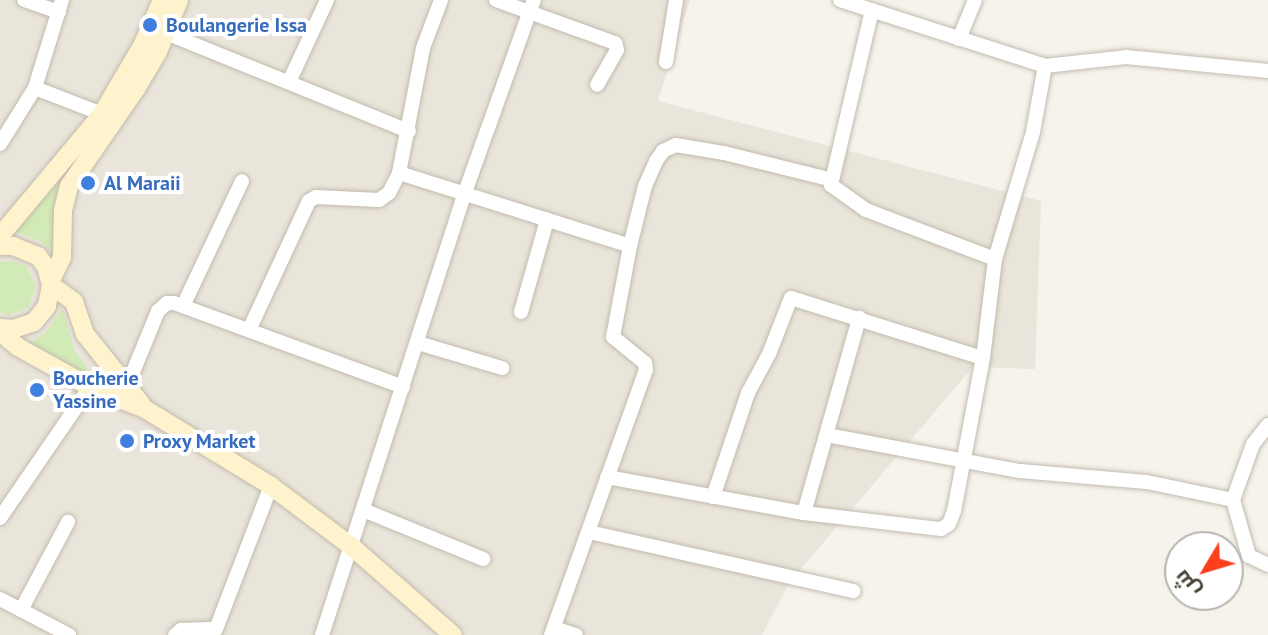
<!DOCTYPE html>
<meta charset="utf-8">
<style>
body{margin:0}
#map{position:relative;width:1268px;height:635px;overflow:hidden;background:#f6f3ec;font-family:"PT Sans",Cairo,sans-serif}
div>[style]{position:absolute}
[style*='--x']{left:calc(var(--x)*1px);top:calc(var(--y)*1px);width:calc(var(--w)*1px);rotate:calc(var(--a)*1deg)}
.residential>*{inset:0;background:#eae5da}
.green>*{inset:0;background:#d2eab5}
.roads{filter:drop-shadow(0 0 2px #c2bbae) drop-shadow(0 0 2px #c2bbae)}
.street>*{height:14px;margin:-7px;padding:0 7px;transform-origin:7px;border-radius:7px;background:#fff}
.secondary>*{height:18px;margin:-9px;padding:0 9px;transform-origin:9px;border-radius:9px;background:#fff3cd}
.dots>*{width:22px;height:22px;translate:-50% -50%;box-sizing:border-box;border:4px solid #fff;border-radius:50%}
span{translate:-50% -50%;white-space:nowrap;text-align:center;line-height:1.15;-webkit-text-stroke:8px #fff;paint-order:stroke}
.shop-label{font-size:20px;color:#366cbe;font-weight:700}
.left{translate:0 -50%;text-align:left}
.north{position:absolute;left:1164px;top:531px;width:80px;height:80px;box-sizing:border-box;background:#fff;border:2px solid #b7b4b0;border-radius:50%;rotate:232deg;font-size:22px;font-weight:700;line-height:32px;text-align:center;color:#4b4439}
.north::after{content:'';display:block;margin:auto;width:28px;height:36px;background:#fc3f1d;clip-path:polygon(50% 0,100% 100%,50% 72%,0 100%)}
</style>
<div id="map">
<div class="residential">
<div style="clip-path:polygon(0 0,690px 0,658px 101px,1041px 201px,1035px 369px,973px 367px,789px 583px,762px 635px,0 635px)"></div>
</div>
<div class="green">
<div style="clip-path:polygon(60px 181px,56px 207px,56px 256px,40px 241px,15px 231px)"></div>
<div style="clip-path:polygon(14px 261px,26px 266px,36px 286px,28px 308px,8px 315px,0 312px,0 262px)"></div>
<div style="clip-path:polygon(63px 308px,74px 350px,95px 379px,29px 344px,45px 333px)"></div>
</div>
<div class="roads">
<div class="street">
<div style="--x:24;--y:0;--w:37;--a:19"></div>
<div style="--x:62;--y:0;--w:92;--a:107.1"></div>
<div style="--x:35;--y:88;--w:72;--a:21.2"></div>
<div style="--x:496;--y:0;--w:127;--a:19.9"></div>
<div style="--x:615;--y:43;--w:7;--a:74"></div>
<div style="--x:617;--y:50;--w:40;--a:119.7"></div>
<div style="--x:840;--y:0;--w:215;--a:17.8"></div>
<div style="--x:1045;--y:66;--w:81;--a:-6.3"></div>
<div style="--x:1126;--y:57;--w:143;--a:5.6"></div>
<div style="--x:872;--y:10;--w:180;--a:103.2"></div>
<div style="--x:831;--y:185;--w:43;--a:35.5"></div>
<div style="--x:866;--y:210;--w:138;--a:20.8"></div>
<div style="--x:166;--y:33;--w:262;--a:22"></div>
<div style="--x:959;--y:39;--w:42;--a:-67.7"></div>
<div style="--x:666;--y:62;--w:63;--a:-80.8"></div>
<div style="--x:289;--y:82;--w:90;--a:-65.1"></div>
<div style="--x:0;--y:144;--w:66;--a:-58"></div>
<div style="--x:399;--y:173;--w:242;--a:17.5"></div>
<div style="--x:183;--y:306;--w:138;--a:-64.7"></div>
<div style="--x:521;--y:312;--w:96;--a:-74.2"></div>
<div style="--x:249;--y:330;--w:142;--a:-65.1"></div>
<div style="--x:309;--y:201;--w:8;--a:-30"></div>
<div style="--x:316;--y:197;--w:63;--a:2.7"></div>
<div style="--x:379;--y:200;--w:12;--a:-35"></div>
<div style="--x:389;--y:193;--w:22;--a:-63"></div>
<div style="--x:399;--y:173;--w:127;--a:-79.1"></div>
<div style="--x:423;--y:48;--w:51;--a:-69.4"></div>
<div style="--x:418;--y:343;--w:88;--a:16.6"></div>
<div style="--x:126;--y:389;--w:84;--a:-67.7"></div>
<div style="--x:158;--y:311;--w:12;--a:-42"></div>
<div style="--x:167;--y:303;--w:7;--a:0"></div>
<div style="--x:174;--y:303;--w:244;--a:20.1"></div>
<div style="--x:1268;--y:425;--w:24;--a:128"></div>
<div style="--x:1253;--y:444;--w:59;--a:109.7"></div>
<div style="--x:1233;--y:500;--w:58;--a:74.1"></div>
<div style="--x:1249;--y:556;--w:21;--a:25"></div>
<div style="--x:827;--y:435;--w:196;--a:10.6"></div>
<div style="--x:1020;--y:471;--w:127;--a:5"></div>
<div style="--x:1147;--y:482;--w:88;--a:11.8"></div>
<div style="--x:607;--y:477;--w:200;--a:10.4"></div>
<div style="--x:804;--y:513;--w:138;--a:6.7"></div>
<div style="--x:941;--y:529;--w:9;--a:-32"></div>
<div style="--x:949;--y:524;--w:14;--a:-69"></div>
<div style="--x:954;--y:511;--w:156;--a:-79.3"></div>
<div style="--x:713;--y:497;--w:110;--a:-71.4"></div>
<div style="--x:748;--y:393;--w:44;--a:-61.7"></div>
<div style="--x:769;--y:354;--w:60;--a:-68.6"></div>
<div style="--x:791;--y:298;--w:201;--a:17.4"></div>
<div style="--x:983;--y:358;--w:100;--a:-83.1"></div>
<div style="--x:995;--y:259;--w:133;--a:-73.3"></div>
<div style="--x:1033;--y:132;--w:67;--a:-79.7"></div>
<div style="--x:363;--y:510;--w:130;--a:22.2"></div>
<div style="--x:804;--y:513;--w:203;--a:-74.2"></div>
<div style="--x:0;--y:518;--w:159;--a:-55.5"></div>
<div style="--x:589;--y:532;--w:271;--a:12.6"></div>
<div style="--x:0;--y:599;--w:78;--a:27.6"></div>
<div style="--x:21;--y:610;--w:100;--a:-61.9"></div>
<div style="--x:554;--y:628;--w:23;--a:18"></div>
<div style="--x:175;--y:635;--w:8;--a:-40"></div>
<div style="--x:181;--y:630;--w:35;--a:-2"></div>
<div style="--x:216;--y:629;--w:153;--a:-69"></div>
<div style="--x:322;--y:635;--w:462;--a:-72.1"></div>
<div style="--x:464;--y:195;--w:207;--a:-70.3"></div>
<div style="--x:551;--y:635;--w:282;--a:-70.3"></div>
<div style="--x:646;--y:370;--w:7;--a:-98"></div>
<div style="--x:645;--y:363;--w:41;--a:-140.9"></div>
<div style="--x:613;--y:337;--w:93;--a:-79.4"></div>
<div style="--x:630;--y:246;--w:62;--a:-76"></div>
<div style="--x:645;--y:186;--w:27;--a:-66"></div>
<div style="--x:656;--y:161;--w:12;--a:-55"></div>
<div style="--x:663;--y:151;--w:14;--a:-25"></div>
<div style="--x:676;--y:145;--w:49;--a:9.5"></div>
<div style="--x:724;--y:153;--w:108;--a:13.9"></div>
</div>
<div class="secondary">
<div style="--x:0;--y:236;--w:159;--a:-50.1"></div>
<div style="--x:102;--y:114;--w:81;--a:-59.6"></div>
<div style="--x:143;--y:44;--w:48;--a:-66.6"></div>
<div style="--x:0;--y:246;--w:13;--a:0"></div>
<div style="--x:13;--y:246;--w:27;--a:22"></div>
<div style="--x:38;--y:256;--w:14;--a:54"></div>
<div style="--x:46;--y:267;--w:19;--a:74"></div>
<div style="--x:51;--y:285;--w:21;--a:101"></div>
<div style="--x:47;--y:306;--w:21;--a:129"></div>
<div style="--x:34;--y:322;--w:21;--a:161"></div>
<div style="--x:14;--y:329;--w:14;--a:-176"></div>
<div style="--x:51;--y:280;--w:25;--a:-64"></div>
<div style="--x:62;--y:257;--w:47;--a:-88.8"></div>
<div style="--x:63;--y:210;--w:25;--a:-76"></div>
<div style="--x:69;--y:186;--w:118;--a:-55.4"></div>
<div style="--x:136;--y:89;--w:43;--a:-59.3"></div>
<div style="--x:158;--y:52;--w:56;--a:-68"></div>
<div style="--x:51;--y:285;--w:29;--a:36"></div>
<div style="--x:74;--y:302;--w:34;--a:71"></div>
<div style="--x:85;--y:334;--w:90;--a:51.3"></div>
<div style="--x:4;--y:329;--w:9;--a:72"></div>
<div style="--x:7;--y:338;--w:14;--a:39"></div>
<div style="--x:18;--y:347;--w:82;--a:29.1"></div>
<div style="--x:90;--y:387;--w:59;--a:21.8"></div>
<div style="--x:145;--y:409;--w:148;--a:31.4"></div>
<div style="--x:271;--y:486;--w:100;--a:36.9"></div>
<div style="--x:351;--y:546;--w:135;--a:41.1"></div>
</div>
</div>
<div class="dots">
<div style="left:150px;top:25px;background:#3f7fe0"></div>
<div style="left:88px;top:183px;background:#3f7fe0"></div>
<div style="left:37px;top:390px;background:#3f7fe0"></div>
<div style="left:127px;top:441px;background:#3f7fe0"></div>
</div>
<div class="shop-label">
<span class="left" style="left:166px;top:25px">Boulangerie Issa</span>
<span class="left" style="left:104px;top:183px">Al Maraii</span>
<span class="left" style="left:53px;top:390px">Boucherie<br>Yassine</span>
<span class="left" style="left:143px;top:441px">Proxy Market</span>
</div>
<div class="north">ش</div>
</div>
